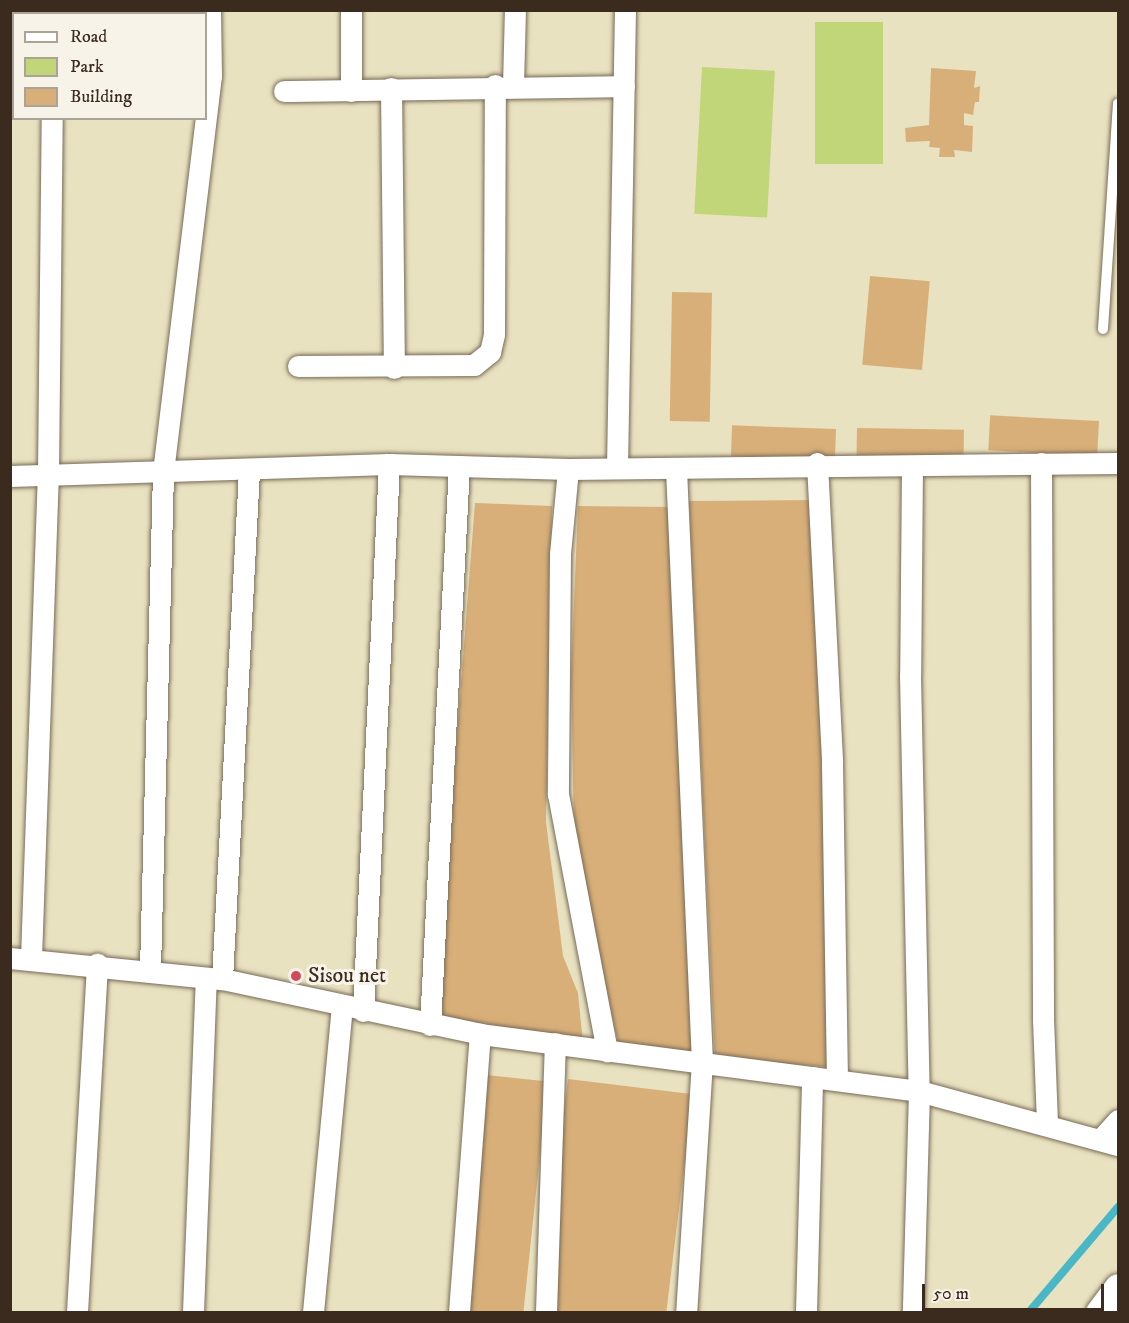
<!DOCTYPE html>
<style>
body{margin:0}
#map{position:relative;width:1129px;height:1323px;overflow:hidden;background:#e9e2c0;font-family:"IM FELL DW Pica",serif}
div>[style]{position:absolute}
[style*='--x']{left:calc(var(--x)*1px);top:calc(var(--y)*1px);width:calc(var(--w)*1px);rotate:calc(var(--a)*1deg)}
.green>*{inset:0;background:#c1d579;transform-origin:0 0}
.stream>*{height:8px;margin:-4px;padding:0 4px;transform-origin:4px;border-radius:4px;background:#4ab7c6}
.building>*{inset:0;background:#d8af79;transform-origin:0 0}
.roads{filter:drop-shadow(0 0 2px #786a57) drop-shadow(0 0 2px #786a57)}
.service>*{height:10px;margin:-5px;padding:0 5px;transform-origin:5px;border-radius:5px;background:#fff}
.minor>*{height:21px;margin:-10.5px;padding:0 10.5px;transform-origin:10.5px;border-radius:10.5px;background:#fff}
.tertiary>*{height:27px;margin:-13.5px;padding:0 13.5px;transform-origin:13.5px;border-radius:13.5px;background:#fff}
.dots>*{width:16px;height:16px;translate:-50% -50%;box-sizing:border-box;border:3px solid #f7f3e8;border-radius:50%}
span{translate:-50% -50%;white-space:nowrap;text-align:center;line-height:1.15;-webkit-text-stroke:6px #f7f3e8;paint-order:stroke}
.poi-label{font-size:22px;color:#3b2a1e}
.left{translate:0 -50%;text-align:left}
.frame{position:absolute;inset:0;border:12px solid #3b2a1e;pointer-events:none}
.legend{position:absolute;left:12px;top:12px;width:195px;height:108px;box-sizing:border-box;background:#f7f3e8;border:2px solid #aca397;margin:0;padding:8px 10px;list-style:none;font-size:18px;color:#3b2a1e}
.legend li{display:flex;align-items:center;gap:12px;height:30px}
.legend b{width:30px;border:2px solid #aca397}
.scale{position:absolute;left:922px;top:1284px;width:182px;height:27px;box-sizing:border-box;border:3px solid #3b2a1e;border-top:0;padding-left:8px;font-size:18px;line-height:21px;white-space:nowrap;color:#3b2a1e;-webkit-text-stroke:4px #f7f3e8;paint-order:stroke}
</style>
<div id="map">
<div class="green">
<div style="left:815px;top:22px;width:68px;height:142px"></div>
<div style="left:702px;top:67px;width:73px;height:147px;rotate:3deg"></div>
</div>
<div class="stream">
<div style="--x:1029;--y:1312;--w:138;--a:-49.7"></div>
</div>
<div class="building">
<div style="clip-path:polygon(931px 68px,976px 71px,974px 88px,980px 86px,979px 102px,975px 102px,973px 115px,964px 113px,964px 125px,973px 126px,972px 152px,954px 150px,955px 157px,939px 157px,940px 148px,929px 147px,930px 141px,906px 142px,905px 128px,929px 125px)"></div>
<div style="left:870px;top:276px;width:60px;height:89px;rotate:5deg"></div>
<div style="left:672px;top:292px;width:40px;height:129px;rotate:1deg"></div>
<div style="left:1099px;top:421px;width:35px;height:109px;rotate:93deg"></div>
<div style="left:857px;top:428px;width:107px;height:32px;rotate:1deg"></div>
<div style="left:836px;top:429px;width:31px;height:104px;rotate:92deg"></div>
<div style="clip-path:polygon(811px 500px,824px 827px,828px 1067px,715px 1058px,689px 501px)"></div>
<div style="clip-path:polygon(475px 503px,552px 506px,546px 822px,563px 956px,578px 993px,583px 1043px,435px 1020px)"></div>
<div style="clip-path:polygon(578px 506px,671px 507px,692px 1056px,620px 1048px,600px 974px,574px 830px,571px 676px)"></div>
<div style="left:486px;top:1075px;width:62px;height:237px;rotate:6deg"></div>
<div style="left:568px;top:1079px;width:126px;height:233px;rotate:7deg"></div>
</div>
<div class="roads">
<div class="service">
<div style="--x:1103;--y:329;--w:226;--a:-86.2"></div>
</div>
<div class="minor">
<div style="--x:20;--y:10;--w:4;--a:90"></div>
<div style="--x:123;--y:10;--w:4;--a:90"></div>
<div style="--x:351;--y:10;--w:81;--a:90"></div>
<div style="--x:10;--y:61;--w:4;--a:14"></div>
<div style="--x:513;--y:85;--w:75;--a:-88.5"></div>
<div style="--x:391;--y:88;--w:280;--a:89.4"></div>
<div style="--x:284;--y:91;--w:340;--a:-0.8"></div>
<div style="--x:298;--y:366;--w:176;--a:-0.3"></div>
<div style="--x:474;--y:365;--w:21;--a:-39"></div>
<div style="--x:490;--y:352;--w:18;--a:-77"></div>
<div style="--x:494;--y:334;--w:249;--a:-89.8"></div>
<div style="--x:817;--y:463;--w:300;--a:87.1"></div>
<div style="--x:832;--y:763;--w:315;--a:89.1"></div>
<div style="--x:1041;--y:463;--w:556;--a:89.79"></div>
<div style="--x:1043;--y:1019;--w:105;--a:87.8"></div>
<div style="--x:912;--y:466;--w:210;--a:90.5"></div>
<div style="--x:910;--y:676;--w:415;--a:88.8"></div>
<div style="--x:919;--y:1091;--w:221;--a:91.6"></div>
<div style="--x:617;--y:467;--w:457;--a:-89"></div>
<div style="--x:568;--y:469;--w:85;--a:95.4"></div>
<div style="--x:560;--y:554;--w:240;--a:90.5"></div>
<div style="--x:558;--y:794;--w:262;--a:79.2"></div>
<div style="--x:676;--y:469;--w:593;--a:87.49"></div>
<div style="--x:702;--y:1061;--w:252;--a:93.6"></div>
<div style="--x:10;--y:476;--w:379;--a:-1.8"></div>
<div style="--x:389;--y:464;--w:179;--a:1.6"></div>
<div style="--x:568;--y:469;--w:550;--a:-0.63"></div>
<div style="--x:10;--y:958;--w:213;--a:5.7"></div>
<div style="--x:222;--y:979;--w:264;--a:12"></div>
<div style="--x:480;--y:1034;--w:443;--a:7.4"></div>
<div style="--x:919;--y:1091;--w:206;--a:15.2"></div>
<div style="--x:31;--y:958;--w:485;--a:-88"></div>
<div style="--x:48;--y:473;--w:355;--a:-89.4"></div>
<div style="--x:150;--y:969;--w:497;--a:-88.5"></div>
<div style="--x:163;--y:472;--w:399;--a:-83.1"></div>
<div style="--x:211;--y:76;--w:66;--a:-90.9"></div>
<div style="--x:222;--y:979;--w:509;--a:-86.96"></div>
<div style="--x:363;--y:1011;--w:548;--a:-87.28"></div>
<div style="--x:430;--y:1025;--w:560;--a:-87.03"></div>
<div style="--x:1100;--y:1140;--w:27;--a:-48"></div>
<div style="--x:77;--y:1312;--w:349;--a:-86.7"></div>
<div style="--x:193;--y:1312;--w:331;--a:-87.8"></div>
<div style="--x:313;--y:1312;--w:307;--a:-84.6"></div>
<div style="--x:459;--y:1312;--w:279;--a:-85.7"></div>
<div style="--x:546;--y:1312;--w:269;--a:-88.1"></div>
<div style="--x:806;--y:1312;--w:235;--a:-88.5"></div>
</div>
<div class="tertiary">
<div style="--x:1099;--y:1312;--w:31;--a:-53"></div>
</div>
</div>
<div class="dots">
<div style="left:296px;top:976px;background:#d1495b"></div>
</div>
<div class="poi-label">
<span class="left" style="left:308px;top:976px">Sisou net</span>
</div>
<div class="frame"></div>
<ul class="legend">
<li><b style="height:8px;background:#fff"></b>Road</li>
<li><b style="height:16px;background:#c1d579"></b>Park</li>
<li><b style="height:16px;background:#d8af79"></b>Building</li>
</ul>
<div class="scale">50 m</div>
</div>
